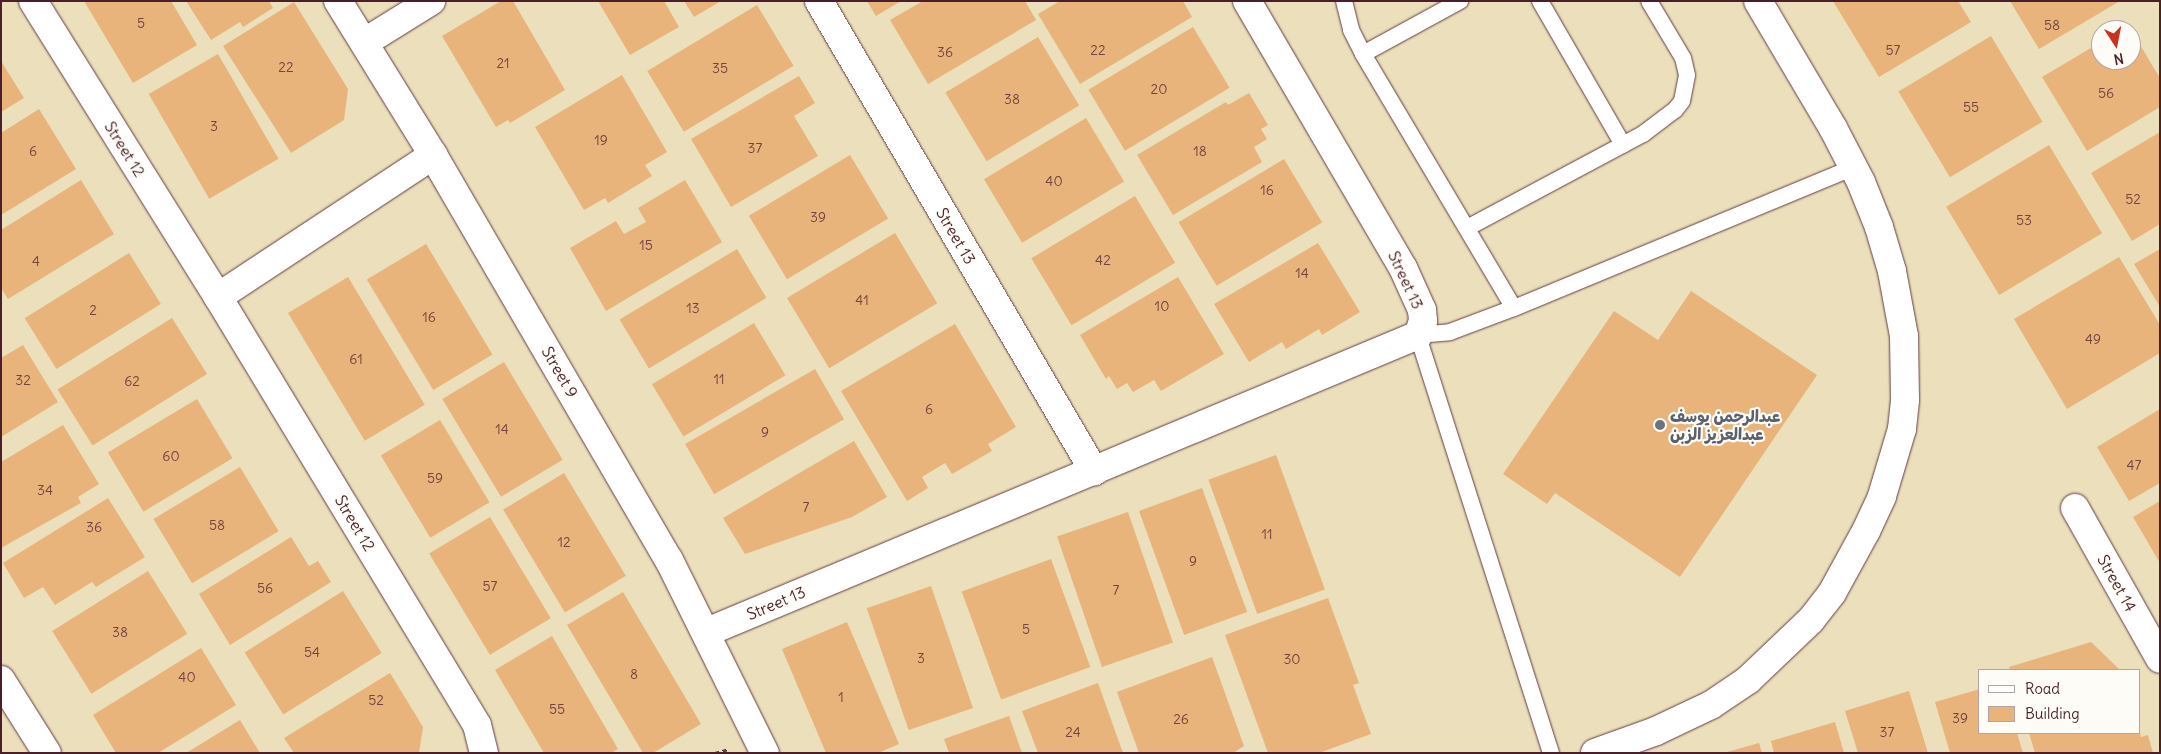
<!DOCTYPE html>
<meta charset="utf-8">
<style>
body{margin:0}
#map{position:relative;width:2161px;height:754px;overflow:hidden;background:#ebdfbc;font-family:Delius,"Playpen Sans Arabic",sans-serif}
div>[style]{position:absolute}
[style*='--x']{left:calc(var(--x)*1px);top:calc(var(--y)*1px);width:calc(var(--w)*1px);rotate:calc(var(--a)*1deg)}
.building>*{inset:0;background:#e8b47c;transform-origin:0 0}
.path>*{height:3px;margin-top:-1.5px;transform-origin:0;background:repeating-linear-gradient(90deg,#623c41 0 4px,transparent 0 8px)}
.roads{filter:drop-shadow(0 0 1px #623c41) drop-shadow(0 0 1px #623c41)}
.lane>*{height:16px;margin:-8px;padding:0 8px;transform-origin:8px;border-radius:8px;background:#fff}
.street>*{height:28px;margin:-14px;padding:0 14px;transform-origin:14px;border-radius:14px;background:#fff}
.dots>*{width:14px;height:14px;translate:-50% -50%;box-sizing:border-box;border:2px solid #fdfcf7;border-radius:50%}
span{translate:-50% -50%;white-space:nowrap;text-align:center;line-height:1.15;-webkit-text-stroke:4.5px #fdfcf7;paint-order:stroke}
.number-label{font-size:14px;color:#72443f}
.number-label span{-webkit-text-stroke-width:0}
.street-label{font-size:16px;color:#4a1f2b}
.worship-label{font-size:16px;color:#5b616d;font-weight:700}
.left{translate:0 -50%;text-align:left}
.frame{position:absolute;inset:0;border:2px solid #4a1f2b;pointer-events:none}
.legend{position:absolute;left:1978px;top:669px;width:162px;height:65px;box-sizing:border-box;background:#fdfcf7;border:1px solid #b5a4a5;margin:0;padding:6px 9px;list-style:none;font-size:15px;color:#4a1f2b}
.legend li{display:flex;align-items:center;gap:10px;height:25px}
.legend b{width:25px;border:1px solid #b5a4a5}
.north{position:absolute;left:2091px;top:20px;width:50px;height:50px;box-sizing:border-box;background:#fdfcf7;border:1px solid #b5a4a5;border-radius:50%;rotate:169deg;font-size:14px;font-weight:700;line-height:20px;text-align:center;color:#4a1f2b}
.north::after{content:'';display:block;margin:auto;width:18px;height:22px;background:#c8321e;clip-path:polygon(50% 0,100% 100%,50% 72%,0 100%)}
</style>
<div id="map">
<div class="building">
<div style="clip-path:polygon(84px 1px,171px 1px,197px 45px,133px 83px)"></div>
<div style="clip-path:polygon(186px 1px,269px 1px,273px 8px,243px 27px,240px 22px,211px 40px)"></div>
<div style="clip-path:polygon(501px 1px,513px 1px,565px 90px,510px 123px,508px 120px,496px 127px,442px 36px)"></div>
<div style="clip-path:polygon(598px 1px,664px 1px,679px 27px,630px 55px)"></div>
<div style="clip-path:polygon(684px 1px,721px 1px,694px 17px)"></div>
<div style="clip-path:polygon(867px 1px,901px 1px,876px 16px)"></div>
<div style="clip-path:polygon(923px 1px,1025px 1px,1036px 20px,928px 84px,890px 20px)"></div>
<div style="clip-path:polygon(1060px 1px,1183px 1px,1192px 17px,1080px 84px,1038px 14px)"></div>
<div style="clip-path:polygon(1833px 1px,1958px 1px,1971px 22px,1879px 77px)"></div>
<div style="clip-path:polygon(2010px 1px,2120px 1px,2039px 49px)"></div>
<div style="clip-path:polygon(294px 2px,348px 89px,344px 120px,291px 153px,223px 46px)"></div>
<div style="left:757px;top:5px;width:71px;height:128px;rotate:59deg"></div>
<div style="left:1193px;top:27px;width:71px;height:122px;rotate:59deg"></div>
<div style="clip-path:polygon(2131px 30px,2160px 78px,2160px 107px,2087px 151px,2042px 77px,2101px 42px,2101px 60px,2131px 60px)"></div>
<div style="left:1991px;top:36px;width:100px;height:108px;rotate:59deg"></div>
<div style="left:1038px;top:37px;width:80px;height:108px;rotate:59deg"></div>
<div style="left:218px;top:54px;width:121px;height:80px;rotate:60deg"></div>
<div style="clip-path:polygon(1px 61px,24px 98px,1px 112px)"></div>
<div style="clip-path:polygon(622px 75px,667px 152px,645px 165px,652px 176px,608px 203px,605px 198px,584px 210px,535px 127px)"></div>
<div style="clip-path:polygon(799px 76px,815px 103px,794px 116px,818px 156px,731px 207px,691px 139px)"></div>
<div style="clip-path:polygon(1249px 93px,1268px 125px,1261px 129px,1267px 139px,1254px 147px,1262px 162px,1173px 215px,1137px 155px,1226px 102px,1228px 105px)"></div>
<div style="clip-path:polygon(39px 109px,76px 169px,1px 215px,1px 133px)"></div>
<div style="left:1086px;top:118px;width:74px;height:119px;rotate:59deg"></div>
<div style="clip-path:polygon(2160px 132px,2160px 224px,2132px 241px,2091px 173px)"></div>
<div style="left:2049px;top:145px;width:103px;height:120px;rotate:59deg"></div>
<div style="left:850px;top:155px;width:74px;height:118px;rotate:59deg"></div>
<div style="left:1284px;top:159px;width:74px;height:123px;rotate:59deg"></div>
<div style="clip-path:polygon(81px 180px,114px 234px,8px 299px,1px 288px,1px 230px)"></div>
<div style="clip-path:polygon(685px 180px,722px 242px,606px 311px,570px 248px,616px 221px,624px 234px,646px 222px,638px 208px)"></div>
<div style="left:1135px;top:196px;width:78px;height:121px;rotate:59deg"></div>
<div style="left:895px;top:233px;width:82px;height:126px;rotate:59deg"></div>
<div style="clip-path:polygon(1318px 243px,1360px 312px,1322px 335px,1319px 329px,1286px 349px,1282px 342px,1249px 362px,1214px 304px)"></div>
<div style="left:426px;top:244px;width:129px;height:69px;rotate:59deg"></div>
<div style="left:737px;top:249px;width:57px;height:137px;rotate:59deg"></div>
<div style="clip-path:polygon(2160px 249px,2160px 307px,2134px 264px)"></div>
<div style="left:129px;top:253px;width:60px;height:123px;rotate:58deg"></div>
<div style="clip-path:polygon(2119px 257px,2160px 325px,2160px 353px,2067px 409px,2014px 319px)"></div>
<div style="left:348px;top:277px;width:149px;height:70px;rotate:59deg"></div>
<div style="clip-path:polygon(1178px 277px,1224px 354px,1161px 391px,1154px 380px,1133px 392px,1127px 383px,1117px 389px,1109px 376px,1106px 379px,1080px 335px)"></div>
<div style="clip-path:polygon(1691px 291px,1817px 375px,1680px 577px,1555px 493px,1547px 504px,1503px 474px,1614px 311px,1658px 340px)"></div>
<div style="left:172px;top:318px;width:66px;height:135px;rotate:58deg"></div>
<div style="left:754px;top:323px;width:61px;height:119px;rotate:59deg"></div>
<div style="clip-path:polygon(955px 324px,1016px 427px,988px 444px,992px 451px,952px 474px,945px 463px,922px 477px,928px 488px,907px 501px,841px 391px)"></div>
<div style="clip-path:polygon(23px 345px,58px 402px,1px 437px,1px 358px)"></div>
<div style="left:504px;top:362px;width:114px;height:72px;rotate:59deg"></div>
<div style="left:815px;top:369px;width:58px;height:150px;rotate:60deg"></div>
<div style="left:197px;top:399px;width:69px;height:104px;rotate:59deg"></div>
<div style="clip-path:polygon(2160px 409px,2160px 483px,2129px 501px,2097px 447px)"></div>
<div style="left:440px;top:420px;width:96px;height:69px;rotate:59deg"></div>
<div style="clip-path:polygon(63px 425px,99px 484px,78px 497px,81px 503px,1px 548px,1px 462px)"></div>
<div style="clip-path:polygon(854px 441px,887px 497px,852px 517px,745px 554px,723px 518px)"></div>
<div style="left:1276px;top:455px;width:143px;height:72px;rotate:70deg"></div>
<div style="left:240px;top:467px;width:75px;height:101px;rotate:59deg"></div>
<div style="left:564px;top:473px;width:120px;height:71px;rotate:59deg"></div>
<div style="left:1202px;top:488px;width:132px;height:67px;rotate:70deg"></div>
<div style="clip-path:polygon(108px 498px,145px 557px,96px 587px,92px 582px,55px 605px,43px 587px,24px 598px,3px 563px)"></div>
<div style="clip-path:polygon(2160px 501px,2160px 563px,2133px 517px)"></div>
<div style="left:1128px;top:512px;width:138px;height:75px;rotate:71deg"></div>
<div style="left:490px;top:517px;width:118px;height:71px;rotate:59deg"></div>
<div style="clip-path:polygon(291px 537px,309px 566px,318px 561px,331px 582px,230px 645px,199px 594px)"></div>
<div style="left:1051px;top:559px;width:115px;height:95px;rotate:70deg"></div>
<div style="left:148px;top:571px;width:74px;height:113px;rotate:58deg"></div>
<div style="left:931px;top:586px;width:129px;height:68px;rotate:71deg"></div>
<div style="left:343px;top:591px;width:73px;height:116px;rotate:58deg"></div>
<div style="clip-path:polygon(623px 592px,701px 724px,653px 753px,643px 753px,567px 625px)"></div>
<div style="clip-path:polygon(1328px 598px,1359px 683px,1353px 685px,1371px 734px,1319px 753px,1268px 753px,1225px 635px)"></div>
<div style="clip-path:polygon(847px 622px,899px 744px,878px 753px,826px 753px,782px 649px)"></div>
<div style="clip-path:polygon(552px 636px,618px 749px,611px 753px,544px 753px,495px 670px)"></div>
<div style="clip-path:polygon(2091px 642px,2120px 670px,2010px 670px,2009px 667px)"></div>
<div style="clip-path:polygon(201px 648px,236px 705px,158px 753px,116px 753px,93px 715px)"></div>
<div style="clip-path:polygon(1212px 657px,1244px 746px,1233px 753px,1139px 753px,1117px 692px)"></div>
<div style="clip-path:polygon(390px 673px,423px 727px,419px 753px,294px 753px,284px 738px)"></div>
<div style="clip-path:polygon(1098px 683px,1123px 753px,1038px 753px,1022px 711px)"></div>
<div style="clip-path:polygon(1980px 689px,1980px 733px,2017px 733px,2023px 753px,1950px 753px,1935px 702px)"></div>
<div style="clip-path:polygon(1909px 691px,1928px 753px,1858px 753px,1845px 711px)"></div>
<div style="clip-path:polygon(1009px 716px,1022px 753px,949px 753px,944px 739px)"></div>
<div style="clip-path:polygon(240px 720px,260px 753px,186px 753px)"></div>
<div style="clip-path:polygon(1835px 722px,1844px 753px,1774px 753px,1771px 741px)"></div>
<div style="clip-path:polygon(2029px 733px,2140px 733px,2141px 737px,2148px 735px,2153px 753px,2035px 753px)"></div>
<div style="clip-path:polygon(1759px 743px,1762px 753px,1727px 753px,1727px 752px)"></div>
</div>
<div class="path">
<div style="--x:715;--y:753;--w:15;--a:-16"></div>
</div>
<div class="roads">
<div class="lane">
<div style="--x:1344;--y:1;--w:30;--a:76"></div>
<div style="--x:1351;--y:30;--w:27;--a:63"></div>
<div style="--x:1363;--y:54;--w:295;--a:59.3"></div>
<div style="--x:1540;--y:1;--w:166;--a:60"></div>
<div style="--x:1363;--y:54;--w:111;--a:-28.7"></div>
<div style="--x:1467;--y:228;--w:200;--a:-28.1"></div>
<div style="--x:1643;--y:134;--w:40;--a:-37"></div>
<div style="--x:1675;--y:110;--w:11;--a:-52"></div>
<div style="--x:1682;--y:101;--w:26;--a:-79"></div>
<div style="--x:1687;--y:75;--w:17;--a:-103"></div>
<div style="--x:1683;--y:58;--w:66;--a:-120.8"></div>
<div style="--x:1551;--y:753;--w:439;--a:-107.7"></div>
<div style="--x:1418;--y:335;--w:32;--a:-5"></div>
<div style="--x:1450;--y:332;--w:68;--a:-20.6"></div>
<div style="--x:1514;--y:308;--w:368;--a:-22.5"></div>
</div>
<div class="street">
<div style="--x:33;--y:1;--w:349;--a:58"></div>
<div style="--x:218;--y:297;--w:500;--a:58.82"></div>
<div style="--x:477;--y:725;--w:29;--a:76"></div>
<div style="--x:338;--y:1;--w:181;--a:58.3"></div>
<div style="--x:433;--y:155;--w:469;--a:59.8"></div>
<div style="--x:669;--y:560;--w:216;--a:63.6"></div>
<div style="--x:819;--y:1;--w:545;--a:59.67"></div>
<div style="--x:365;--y:42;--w:78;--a:-31.8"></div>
<div style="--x:218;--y:297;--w:258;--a:-33.4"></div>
<div style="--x:2075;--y:508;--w:173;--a:60.6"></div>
<div style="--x:707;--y:632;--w:771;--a:-22.67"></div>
<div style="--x:1418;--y:335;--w:15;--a:-70"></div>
<div style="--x:1423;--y:321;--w:11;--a:-95"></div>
<div style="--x:1422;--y:310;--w:46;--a:-114.3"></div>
<div style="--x:1403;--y:268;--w:309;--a:-120.3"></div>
<div style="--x:1;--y:680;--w:86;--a:57.8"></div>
<div style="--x:1595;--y:753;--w:65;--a:-19.8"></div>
<div style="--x:1656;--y:731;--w:61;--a:-25.3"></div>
<div style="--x:1711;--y:705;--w:45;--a:-34"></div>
<div style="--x:1748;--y:680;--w:87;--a:-43.6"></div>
<div style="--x:1811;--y:620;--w:34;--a:-52"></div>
<div style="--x:1832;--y:593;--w:71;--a:-61.3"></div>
<div style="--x:1866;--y:531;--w:38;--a:-65"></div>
<div style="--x:1882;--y:496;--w:70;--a:-73.4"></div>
<div style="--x:1902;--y:429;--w:29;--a:-84"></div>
<div style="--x:1905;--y:400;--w:64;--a:-90.9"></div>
<div style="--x:1904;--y:336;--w:66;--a:-100.5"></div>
<div style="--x:1892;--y:271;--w:46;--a:-106.5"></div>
<div style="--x:1879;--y:227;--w:48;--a:-111.8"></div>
<div style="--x:1861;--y:182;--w:61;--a:-117.4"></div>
<div style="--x:1833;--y:128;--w:147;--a:-120.6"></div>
</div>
</div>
<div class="dots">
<div style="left:1660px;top:425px;background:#6b7280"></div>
</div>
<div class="number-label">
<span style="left:141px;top:23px">5</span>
<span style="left:2052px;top:25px">58</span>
<span style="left:1098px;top:50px">22</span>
<span style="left:1893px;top:50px">57</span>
<span style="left:945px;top:52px">36</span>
<span style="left:503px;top:63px">21</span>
<span style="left:286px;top:67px">22</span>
<span style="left:720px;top:68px">35</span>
<span style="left:1159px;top:89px">20</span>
<span style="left:2106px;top:93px">56</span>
<span style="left:1012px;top:99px">38</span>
<span style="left:1971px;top:107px">55</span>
<span style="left:214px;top:126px">3</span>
<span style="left:601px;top:140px">19</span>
<span style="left:755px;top:148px">37</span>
<span style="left:33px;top:151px">6</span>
<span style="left:1200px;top:151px">18</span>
<span style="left:1054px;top:181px">40</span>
<span style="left:1267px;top:190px">16</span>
<span style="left:2133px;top:199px">52</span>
<span style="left:818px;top:217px">39</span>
<span style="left:2024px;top:220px">53</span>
<span style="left:646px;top:245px">15</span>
<span style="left:1103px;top:260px">42</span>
<span style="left:36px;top:261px">4</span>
<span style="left:1302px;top:273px">14</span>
<span style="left:862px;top:300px">41</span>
<span style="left:1162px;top:306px">10</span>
<span style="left:693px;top:308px">13</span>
<span style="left:93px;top:310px">2</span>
<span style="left:429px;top:317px">16</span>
<span style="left:2093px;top:339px">49</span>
<span style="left:356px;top:359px">61</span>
<span style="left:719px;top:379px">11</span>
<span style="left:23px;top:380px">32</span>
<span style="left:132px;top:381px">62</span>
<span style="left:929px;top:409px">6</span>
<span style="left:502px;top:429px">14</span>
<span style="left:765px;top:432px">9</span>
<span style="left:171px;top:456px">60</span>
<span style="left:2134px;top:465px">47</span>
<span style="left:435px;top:478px">59</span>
<span style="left:45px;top:490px">34</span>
<span style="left:806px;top:507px">7</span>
<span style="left:217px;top:525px">58</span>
<span style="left:94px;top:527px">36</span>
<span style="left:1267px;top:534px">11</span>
<span style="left:564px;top:542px">12</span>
<span style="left:1193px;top:561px">9</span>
<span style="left:490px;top:586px">57</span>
<span style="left:265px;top:588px">56</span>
<span style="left:1116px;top:590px">7</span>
<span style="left:1026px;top:629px">5</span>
<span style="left:120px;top:632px">38</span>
<span style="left:312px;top:652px">54</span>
<span style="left:921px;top:658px">3</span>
<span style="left:1292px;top:659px">30</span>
<span style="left:634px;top:674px">8</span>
<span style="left:187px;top:677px">40</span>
<span style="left:841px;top:697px">1</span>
<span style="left:376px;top:700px">52</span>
<span style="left:557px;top:709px">55</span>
<span style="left:1960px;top:718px">39</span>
<span style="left:1181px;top:719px">26</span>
<span style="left:1073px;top:732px">24</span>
<span style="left:1887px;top:732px">37</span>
</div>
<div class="street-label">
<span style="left:125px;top:149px;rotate:58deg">Street 12</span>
<span style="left:956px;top:236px;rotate:60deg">Street 13</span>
<span style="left:1406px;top:280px;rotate:65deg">Street 13</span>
<span style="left:560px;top:372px;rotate:60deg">Street 9</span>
<span style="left:355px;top:523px;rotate:59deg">Street 12</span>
<span style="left:2117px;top:583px;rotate:61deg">Street 14</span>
<span style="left:776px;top:603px;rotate:-23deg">Street 13</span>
</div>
<div class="worship-label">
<span class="left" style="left:1670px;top:425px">عبدالرحمن يوسف<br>عبدالعزيز الزبن</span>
</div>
<div class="frame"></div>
<ul class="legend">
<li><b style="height:6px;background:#fff"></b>Road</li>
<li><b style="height:14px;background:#e8b47c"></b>Building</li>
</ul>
<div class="north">N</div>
</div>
